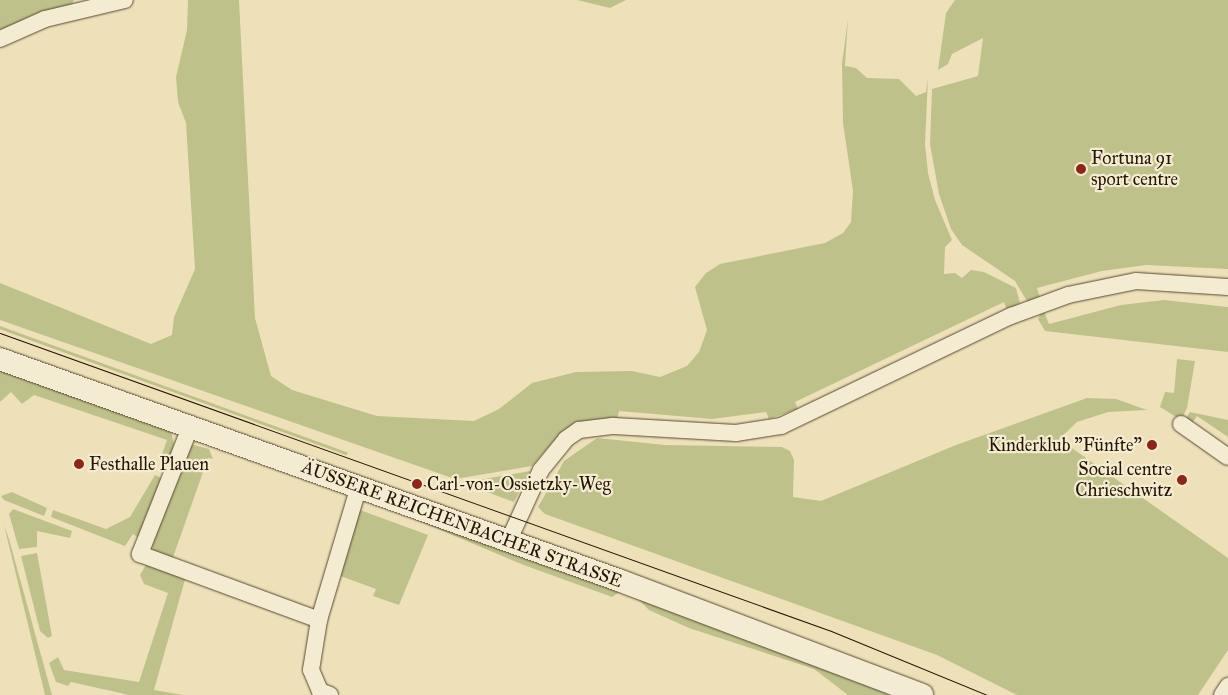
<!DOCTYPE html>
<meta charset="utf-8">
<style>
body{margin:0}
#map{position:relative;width:1228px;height:695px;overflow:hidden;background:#eee1ba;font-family:"IM FELL Great Primer",serif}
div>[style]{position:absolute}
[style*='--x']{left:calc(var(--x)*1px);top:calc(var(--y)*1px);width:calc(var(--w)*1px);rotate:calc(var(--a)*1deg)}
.green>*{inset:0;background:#bfc18b;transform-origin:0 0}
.roads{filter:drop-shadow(0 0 1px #56472f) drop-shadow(0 0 1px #56472f)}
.street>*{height:16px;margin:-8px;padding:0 8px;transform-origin:8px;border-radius:8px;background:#f4ecd2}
.secondary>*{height:22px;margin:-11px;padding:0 11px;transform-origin:11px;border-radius:11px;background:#f4ecd2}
.tram>*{height:1px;margin:-0.5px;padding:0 0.5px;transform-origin:0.5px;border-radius:0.5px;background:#241401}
.dots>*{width:14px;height:14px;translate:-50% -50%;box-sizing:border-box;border:2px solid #f4ecd2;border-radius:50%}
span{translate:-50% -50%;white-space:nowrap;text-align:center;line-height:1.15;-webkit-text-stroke:4.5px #f4ecd2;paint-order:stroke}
.poi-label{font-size:18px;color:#241401}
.left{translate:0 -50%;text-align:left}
.right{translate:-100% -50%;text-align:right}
.street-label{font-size:18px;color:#241401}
</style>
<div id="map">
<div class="green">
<div style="clip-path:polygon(0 0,74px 0,71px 6px,0 35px)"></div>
<div style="clip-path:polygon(188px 0,239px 0,255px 318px,271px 376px,292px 390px,377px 416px,474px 421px,499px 409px,532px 383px,576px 372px,632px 371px,660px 377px,687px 366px,699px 352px,707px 330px,695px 287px,706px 273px,720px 264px,825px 243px,843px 233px,851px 222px,853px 191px,843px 123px,842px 64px,848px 18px,845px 66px,856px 68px,867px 78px,899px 79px,916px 96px,926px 92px,928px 78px,925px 144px,928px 173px,935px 200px,952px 240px,945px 247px,944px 274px,955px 273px,962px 278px,971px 270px,984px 272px,1016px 288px,1020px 303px,1007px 310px,1004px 302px,795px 402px,798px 409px,769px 419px,766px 412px,712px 419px,619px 411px,617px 420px,562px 432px,532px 466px,455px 479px,0 320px,0 283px,151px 344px,172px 335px,174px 317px,195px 269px,186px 123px,178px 102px,176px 77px,187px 30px)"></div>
<div style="clip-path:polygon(577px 0,626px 0,610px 8px)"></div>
<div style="clip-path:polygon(955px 0,1228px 0,1228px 269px,1146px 265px,1102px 271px,1037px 288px,1041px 301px,1030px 306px,1015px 281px,962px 245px,951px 229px,939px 194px,930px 144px,932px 89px,978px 76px,983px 38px,952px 54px,948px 64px,938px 70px,946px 13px)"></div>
<div style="clip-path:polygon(1164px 300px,1228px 307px,1228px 352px,1045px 331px,1038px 319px,1043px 309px,1049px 324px,1121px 305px)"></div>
<div style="left:0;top:326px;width:370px;height:3px;rotate:20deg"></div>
<div style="clip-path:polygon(1177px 359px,1195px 361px,1187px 408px,1181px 420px,1160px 407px,1165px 392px,1174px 393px)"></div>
<div style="clip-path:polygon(0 370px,171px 432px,174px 444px,170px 457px,160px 460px,167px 440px,34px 395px,22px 404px,11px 392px,0 402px)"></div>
<div style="clip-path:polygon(1087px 398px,1116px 399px,1147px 410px,1108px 412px,1077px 422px,1059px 439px,1228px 558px,1228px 650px,1198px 695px,1017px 695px,937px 655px,545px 514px,538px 507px,564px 461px,597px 438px,665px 445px,782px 447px,790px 451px,794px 460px,793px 497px,821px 501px,956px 445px)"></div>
<div style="clip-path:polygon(1190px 412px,1228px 420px,1228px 437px,1197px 416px,1190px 426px,1184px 422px)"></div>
<div style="clip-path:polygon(190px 444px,209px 449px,213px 459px,208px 458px,171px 563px,154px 551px,151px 543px)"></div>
<div style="clip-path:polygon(530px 471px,514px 502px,462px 483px)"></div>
<div style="clip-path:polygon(155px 475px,161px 478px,159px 485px,139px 538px,133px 534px,125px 546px,51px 517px,53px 510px,106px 529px,130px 517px)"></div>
<div style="clip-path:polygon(12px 492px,47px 508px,44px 516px,4px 500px,1px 496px)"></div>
<div style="clip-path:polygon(374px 502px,621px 591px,612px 597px,521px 564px)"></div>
<div style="clip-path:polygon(13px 509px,72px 531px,70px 538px,37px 531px,37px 547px,19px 549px,9px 514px)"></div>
<div style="clip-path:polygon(360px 510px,428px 535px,399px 605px,373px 596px,376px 589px,335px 574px)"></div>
<div style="clip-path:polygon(4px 525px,9px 539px,52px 695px,45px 695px)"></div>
<div style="clip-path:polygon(37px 553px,52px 636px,48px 638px,40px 631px,21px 556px)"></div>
<div style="clip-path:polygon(147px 563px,186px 576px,154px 690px,183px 695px,129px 695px,71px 682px,68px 686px,56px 682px,49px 663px,58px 657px,64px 670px,139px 682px,168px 593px,144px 584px,140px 575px)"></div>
<div style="clip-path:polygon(634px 595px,903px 695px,848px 695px,814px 669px,689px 628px,649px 610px)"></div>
</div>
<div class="roads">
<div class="street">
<div style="--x:0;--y:39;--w:49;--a:-24"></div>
<div style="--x:45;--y:19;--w:82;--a:-13.4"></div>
<div style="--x:1181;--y:424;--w:57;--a:35.1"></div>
<div style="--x:191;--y:425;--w:139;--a:111.6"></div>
<div style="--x:140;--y:554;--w:191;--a:20.2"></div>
<div style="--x:508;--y:542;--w:79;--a:-65.4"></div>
<div style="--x:541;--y:470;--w:40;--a:-51"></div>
<div style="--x:566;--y:439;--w:16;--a:-35"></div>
<div style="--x:579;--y:430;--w:35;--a:-7"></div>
<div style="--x:614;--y:426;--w:122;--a:3.3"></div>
<div style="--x:736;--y:433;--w:46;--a:-8.8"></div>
<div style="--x:781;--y:426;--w:255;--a:-25.6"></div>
<div style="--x:1011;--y:316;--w:61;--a:-20.2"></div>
<div style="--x:1068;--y:295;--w:69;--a:-11.6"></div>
<div style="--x:1136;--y:281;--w:92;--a:3.7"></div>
<div style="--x:330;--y:695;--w:11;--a:-158"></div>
<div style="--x:320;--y:691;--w:23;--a:-113"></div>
<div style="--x:311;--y:670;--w:51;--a:-80.9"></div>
<div style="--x:319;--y:620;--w:140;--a:-73.4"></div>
<div style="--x:1222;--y:695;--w:11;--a:-56"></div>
</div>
<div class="secondary">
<div style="--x:0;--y:359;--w:659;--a:19.67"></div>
<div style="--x:621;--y:581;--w:322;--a:20.7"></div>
</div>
</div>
<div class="tram">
<div style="--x:0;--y:333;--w:883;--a:19.73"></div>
<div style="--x:831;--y:631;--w:169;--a:22.3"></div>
</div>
<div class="dots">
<div style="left:1081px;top:169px;background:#8f2418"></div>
<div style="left:1152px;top:445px;background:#8f2418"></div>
<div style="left:79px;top:464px;background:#8f2418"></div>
<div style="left:1182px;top:480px;background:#8f2418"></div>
<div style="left:417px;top:484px;background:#8f2418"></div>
</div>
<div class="poi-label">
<span class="left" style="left:1091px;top:169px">Fortuna 91<br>sport centre</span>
<span class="right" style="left:1142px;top:445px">Kinderklub "Fünfte"</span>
<span class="left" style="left:89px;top:464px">Festhalle Plauen</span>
<span class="right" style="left:1172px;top:480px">Social centre<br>Chrieschwitz</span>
<span class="left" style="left:427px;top:484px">Carl-von-Ossietzky-Weg</span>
</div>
<div class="street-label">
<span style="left:462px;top:524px;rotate:20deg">ÄUSSERE REICHENBACHER STRASSE</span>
</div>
</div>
